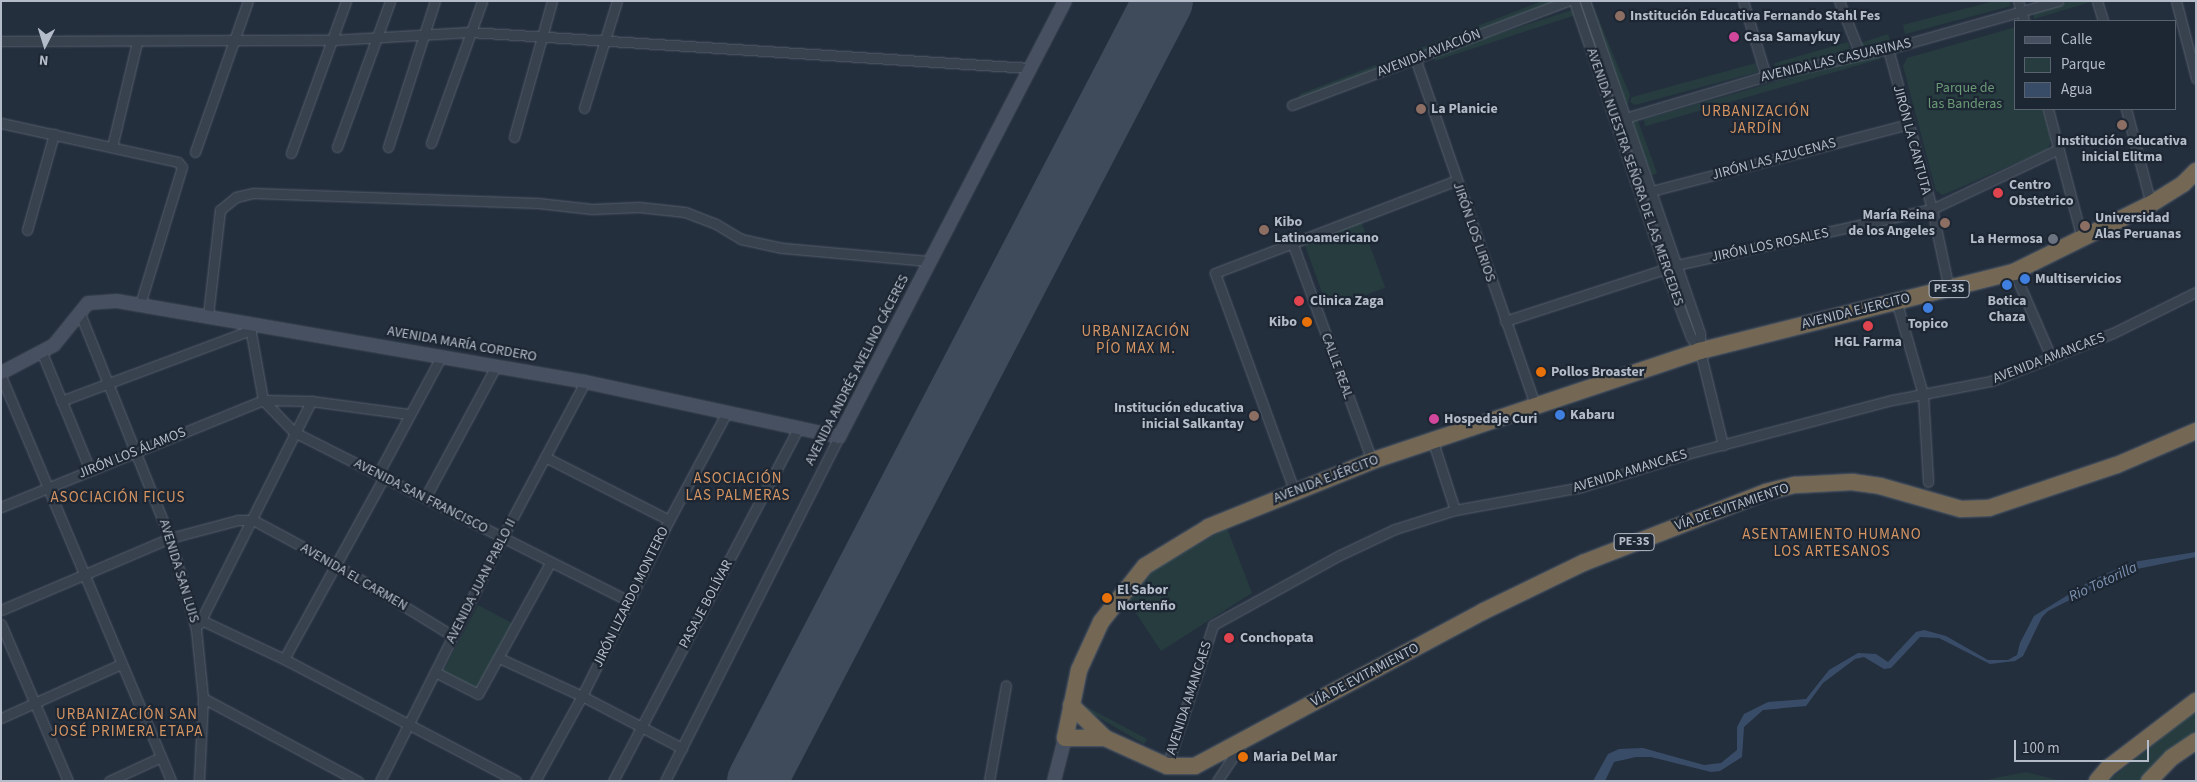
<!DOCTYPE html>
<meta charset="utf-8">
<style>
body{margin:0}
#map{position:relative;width:2197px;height:782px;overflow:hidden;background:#242f3e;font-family:"Source Sans 3",sans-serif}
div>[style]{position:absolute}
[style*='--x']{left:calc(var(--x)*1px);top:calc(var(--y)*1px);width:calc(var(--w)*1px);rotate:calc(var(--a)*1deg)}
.green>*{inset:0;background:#263c3f;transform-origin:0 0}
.water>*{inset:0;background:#394c67}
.runway>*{height:60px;margin:-30px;padding:0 30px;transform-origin:30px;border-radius:30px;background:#3f4a5a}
.roads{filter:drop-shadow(0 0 1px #565f6c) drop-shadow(0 0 1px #565f6c)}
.street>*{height:9px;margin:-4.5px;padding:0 4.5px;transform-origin:4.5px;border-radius:4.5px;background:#38414e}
.secondary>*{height:12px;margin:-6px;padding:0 6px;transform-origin:6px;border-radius:6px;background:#465061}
.highway>*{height:16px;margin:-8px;padding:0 8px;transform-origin:8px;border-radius:8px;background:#746855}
.dots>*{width:14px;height:14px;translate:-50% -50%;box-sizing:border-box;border:2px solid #1d2633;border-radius:50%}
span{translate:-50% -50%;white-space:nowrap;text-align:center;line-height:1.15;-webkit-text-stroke:4.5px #1d2633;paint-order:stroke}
.shield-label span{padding:1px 4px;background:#1d2633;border:1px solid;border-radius:4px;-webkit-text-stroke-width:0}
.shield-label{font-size:12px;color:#b4bcc9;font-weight:700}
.poi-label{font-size:14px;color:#b4bcc9;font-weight:700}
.left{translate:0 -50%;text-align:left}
.right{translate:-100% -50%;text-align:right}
.street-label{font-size:14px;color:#b4bcc9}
.park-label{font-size:14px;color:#6b9a76}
.neighbourhood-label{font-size:15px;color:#d59563;letter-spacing:1px}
.water-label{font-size:15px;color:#7c92b1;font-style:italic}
.frame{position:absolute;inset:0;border:2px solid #b4bcc9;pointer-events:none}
.legend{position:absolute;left:2014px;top:20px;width:162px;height:90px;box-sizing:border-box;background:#1d2633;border:1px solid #59626f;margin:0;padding:6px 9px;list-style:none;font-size:15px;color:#b4bcc9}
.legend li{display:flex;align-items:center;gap:10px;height:25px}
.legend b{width:25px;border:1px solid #59626f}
.north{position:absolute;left:20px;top:20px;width:50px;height:50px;-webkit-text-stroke:4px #1d2633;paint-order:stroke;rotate:185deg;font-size:14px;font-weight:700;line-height:20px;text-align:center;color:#b4bcc9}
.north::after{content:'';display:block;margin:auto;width:18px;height:22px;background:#b4bcc9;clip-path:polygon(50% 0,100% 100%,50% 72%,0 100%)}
.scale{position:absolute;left:2014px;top:740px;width:135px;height:22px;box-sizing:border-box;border:2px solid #b4bcc9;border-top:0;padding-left:6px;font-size:15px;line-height:18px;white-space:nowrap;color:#b4bcc9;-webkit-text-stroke:4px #1d2633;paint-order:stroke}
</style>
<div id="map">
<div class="green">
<div style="clip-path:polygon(1542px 1px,1557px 1px,1299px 99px,1300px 94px)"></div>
<div style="clip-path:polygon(1591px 1px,1630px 95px,1627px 107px,1590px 7px)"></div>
<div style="clip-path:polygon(1994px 1px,2010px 1px,2011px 6px,1905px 34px,1903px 25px)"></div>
<div style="clip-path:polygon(2071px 1px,2091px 2px,2034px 19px,2034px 11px)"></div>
<div style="left:1578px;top:8px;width:6px;height:152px;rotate:72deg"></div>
<div style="clip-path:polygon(2016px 27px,2016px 109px,2043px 109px,2051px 141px,2048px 149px,1943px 195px,1936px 191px,1903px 66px,1907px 58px)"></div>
<div style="left:1888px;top:34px;width:9px;height:30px;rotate:72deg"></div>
<div style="left:1848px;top:42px;width:7px;height:77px;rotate:74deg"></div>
<div style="left:1879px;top:52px;width:7px;height:245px;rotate:74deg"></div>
<div style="clip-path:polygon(1756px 63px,1758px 72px,1635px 105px,1630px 102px,1632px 97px)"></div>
<div style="left:1637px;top:118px;width:59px;height:6px;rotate:70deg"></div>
<div style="left:1361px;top:221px;width:71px;height:61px;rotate:70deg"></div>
<div style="clip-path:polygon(1227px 528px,1252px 593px,1161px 651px,1128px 601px,1154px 570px)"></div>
<div style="left:478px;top:605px;width:40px;height:75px;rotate:28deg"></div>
<div style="clip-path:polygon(1087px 707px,1147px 739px,1144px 744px,1082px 708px)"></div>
<div style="clip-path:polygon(2196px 711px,2196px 738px,2140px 781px,2108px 781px)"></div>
<div style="clip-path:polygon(2026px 772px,2061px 781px,1982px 781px,2005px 776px)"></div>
</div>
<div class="water">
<div style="clip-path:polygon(2196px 552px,2196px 557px,2127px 571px,2048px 611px,2042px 617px,2023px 656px,2015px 661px,1990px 664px,1939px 638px,1920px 637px,1891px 668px,1884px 669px,1864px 657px,1855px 659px,1823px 683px,1806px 706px,1763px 710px,1744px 727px,1742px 757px,1720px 771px,1711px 772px,1651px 757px,1636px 757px,1614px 762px,1605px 781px,1593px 781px,1608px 754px,1619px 749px,1643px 748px,1704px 765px,1721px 763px,1737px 750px,1737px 727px,1744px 714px,1768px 702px,1806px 699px,1829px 670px,1858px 653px,1876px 654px,1888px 662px,1916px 632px,1924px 630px,1946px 636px,1988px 660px,2008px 660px,2017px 655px,2020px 643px,2034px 616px,2092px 580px,2133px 562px)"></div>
</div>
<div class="runway">
<div style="--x:757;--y:781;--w:879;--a:-62.5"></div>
</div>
<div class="roads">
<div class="street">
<div style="--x:1574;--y:1;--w:283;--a:71.2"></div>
<div style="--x:1665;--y:269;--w:73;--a:69.1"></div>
<div style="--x:1691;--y:337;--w:17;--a:57"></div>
<div style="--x:1585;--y:1;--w:352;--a:70.9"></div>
<div style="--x:1700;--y:334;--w:17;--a:90"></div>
<div style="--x:1700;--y:351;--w:97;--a:76.3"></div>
<div style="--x:1743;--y:1;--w:78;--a:73"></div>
<div style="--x:1839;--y:1;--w:57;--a:68.4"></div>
<div style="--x:2018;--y:1;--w:21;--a:73"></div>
<div style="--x:2097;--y:1;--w:21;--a:73"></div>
<div style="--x:2176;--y:1;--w:80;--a:75.4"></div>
<div style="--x:1;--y:41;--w:331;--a:-0.2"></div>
<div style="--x:332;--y:40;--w:138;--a:-3.3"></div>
<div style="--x:470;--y:32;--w:561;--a:3.68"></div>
<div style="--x:1888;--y:49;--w:166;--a:74.6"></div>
<div style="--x:1932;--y:209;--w:82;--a:78"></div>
<div style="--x:1415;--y:58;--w:367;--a:70.9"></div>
<div style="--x:1292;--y:105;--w:294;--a:-20.7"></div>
<div style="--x:584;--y:108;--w:112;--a:-72.9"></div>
<div style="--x:2048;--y:109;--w:134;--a:75.3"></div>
<div style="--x:2126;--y:109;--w:98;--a:75.3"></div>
<div style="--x:1615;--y:121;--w:158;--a:-16.6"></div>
<div style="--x:1766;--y:76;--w:125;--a:-12.5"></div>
<div style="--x:1888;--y:49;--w:177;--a:-15.8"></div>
<div style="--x:1;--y:123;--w:181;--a:12.4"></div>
<div style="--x:178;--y:162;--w:6;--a:51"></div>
<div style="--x:182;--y:167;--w:143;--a:107"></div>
<div style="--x:514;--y:137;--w:141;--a:-74.4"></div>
<div style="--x:431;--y:143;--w:151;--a:-70.2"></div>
<div style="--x:112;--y:147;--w:108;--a:-76.6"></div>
<div style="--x:337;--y:147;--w:155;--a:-70"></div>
<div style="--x:388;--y:147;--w:153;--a:-72.2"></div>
<div style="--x:195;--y:152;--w:160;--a:-70.7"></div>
<div style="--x:291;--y:153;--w:162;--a:-70.1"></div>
<div style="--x:1644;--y:193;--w:273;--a:-14.6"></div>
<div style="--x:27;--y:230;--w:100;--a:-74.3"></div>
<div style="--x:1292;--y:242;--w:233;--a:69.9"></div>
<div style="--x:2014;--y:272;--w:93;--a:66.5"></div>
<div style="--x:1896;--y:300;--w:98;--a:74"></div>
<div style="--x:1923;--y:394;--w:88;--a:86.7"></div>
<div style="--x:79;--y:311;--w:245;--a:68.2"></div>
<div style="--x:170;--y:538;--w:95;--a:74.1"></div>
<div style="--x:196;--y:629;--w:69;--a:84.2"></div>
<div style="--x:203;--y:698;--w:83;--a:92.8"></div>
<div style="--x:208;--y:315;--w:106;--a:-83.5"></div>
<div style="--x:220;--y:210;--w:21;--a:-39"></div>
<div style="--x:236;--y:197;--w:17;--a:-13"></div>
<div style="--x:253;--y:193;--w:285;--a:2"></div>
<div style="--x:538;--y:203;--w:54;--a:6.3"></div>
<div style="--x:592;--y:209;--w:47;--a:-2.4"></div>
<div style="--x:639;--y:207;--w:46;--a:6.2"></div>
<div style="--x:685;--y:212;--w:33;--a:21"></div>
<div style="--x:716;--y:224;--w:29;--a:31"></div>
<div style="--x:741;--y:239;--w:42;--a:12.4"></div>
<div style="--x:782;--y:248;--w:148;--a:5.1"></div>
<div style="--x:1505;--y:321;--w:181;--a:-18"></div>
<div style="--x:1677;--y:265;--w:261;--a:-12.4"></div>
<div style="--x:1932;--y:209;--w:140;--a:-25.3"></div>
<div style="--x:249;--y:322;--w:79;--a:79.8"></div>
<div style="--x:263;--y:400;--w:45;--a:45.9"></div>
<div style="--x:294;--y:432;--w:375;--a:26.8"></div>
<div style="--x:42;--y:353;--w:126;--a:67.7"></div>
<div style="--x:1;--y:376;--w:439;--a:67.2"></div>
<div style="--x:61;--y:401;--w:203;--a:-20.5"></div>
<div style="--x:1433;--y:442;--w:71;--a:72.1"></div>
<div style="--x:545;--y:457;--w:139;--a:26.9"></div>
<div style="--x:378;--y:474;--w:135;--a:-61.7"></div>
<div style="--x:1294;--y:490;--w:231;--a:-110"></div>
<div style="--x:1215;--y:273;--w:259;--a:-21"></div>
<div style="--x:425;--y:498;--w:150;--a:-61.7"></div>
<div style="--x:1;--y:507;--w:283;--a:-22.2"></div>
<div style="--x:263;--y:400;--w:48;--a:1.2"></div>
<div style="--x:311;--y:401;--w:98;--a:7.6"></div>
<div style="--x:1;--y:610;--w:184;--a:-23.1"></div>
<div style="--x:170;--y:538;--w:70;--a:-14.8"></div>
<div style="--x:238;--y:520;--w:15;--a:0"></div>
<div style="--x:253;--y:520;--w:93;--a:28.2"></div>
<div style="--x:335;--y:564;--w:138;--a:31.4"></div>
<div style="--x:201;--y:620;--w:92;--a:25.2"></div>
<div style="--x:284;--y:659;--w:262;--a:27.7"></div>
<div style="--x:1;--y:624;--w:171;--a:66.9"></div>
<div style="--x:199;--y:624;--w:250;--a:-63.3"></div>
<div style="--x:499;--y:658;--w:91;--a:24.6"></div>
<div style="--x:582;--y:696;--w:113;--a:27.5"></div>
<div style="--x:284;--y:659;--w:208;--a:-61.2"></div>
<div style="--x:435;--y:672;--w:48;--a:27.1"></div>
<div style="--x:478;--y:694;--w:149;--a:-61.2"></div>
<div style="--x:203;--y:698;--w:176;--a:28.2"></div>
<div style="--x:1;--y:718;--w:132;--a:-24.2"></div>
<div style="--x:1167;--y:766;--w:148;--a:-71.9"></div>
<div style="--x:1213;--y:625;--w:145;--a:-28.9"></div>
<div style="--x:1340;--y:555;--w:61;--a:-25.3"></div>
<div style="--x:1395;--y:529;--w:63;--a:-17.6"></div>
<div style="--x:1455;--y:510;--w:128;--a:-10.3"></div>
<div style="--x:1581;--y:487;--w:111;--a:-17.3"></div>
<div style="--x:1687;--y:454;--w:212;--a:-14.8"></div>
<div style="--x:1892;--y:400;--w:101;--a:-10.9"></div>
<div style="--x:1991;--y:381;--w:131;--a:-21.5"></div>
<div style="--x:2113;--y:333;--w:93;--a:-26.3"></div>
<div style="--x:109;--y:781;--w:57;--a:-24.8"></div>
<div style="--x:380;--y:781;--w:272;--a:-63.3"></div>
<div style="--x:502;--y:538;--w:177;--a:-62"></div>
<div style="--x:535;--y:781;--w:97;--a:-61.1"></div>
<div style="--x:582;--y:696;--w:196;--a:-63.7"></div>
<div style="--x:669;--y:520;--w:123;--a:-61.8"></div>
<div style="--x:613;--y:781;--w:400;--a:-62.3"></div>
<div style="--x:665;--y:781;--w:386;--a:-63.2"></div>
<div style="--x:989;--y:781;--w:97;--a:-80"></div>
<div style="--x:1217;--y:781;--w:43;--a:-56.3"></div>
</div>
<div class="secondary">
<div style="--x:1;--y:373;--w:60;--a:-27.8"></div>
<div style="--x:54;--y:345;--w:54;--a:-51"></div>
<div style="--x:88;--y:303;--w:29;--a:-4"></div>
<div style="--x:117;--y:301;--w:475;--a:9.8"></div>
<div style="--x:585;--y:382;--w:260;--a:12.2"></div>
<div style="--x:839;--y:437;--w:491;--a:-62.6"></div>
<div style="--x:1054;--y:781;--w:44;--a:-75.7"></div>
</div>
<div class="highway">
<div style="--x:2196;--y:171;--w:18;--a:135"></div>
<div style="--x:2183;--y:184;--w:38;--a:148"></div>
<div style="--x:2151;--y:204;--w:153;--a:153.6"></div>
<div style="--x:2014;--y:272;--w:324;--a:165.9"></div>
<div style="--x:1700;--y:351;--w:346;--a:161.5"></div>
<div style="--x:1372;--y:461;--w:176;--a:158"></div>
<div style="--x:1209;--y:527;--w:75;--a:148.6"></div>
<div style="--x:1145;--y:566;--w:71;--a:128.2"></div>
<div style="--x:1101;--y:622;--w:53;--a:114.6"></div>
<div style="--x:1079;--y:670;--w:69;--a:101.6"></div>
<div style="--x:1065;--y:738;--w:40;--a:0"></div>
<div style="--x:1105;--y:738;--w:68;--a:24.3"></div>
<div style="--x:1167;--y:766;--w:28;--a:0"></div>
<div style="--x:1195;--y:766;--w:328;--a:-28.2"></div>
<div style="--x:1484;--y:611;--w:110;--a:-25.9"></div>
<div style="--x:1583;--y:563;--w:196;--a:-21.2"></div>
<div style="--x:1766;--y:492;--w:30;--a:-14"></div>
<div style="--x:1795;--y:485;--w:57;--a:-3"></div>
<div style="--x:1852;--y:482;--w:28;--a:8"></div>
<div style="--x:1880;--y:486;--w:84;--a:15.9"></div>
<div style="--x:1961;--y:509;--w:28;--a:-2"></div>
<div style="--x:1989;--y:508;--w:135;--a:-18.6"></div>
<div style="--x:2117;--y:465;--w:86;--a:-23.3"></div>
<div style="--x:1071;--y:705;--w:47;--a:44.1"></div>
<div style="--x:2097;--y:781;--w:17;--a:-50"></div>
<div style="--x:2108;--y:768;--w:111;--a:-37.3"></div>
<div style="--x:2149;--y:781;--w:32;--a:-46"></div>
<div style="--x:2171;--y:758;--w:30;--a:-34"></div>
</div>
</div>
<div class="dots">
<div style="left:1620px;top:16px;background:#8d6e63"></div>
<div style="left:1734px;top:37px;background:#d1479c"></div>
<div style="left:1421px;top:109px;background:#8d6e63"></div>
<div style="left:2122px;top:125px;background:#8d6e63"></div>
<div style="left:1998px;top:193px;background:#e0444e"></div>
<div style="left:1945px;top:223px;background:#8d6e63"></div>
<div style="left:2085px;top:226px;background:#8d6e63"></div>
<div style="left:1264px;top:230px;background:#8d6e63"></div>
<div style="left:2053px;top:239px;background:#6b7280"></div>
<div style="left:2025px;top:279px;background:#3f7fe0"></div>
<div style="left:2007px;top:285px;background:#3f7fe0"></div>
<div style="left:1299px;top:301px;background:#e0444e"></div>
<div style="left:1928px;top:308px;background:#3f7fe0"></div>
<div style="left:1307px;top:322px;background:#e8710a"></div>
<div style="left:1868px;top:326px;background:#e0444e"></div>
<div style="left:1541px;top:372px;background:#e8710a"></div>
<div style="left:1560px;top:415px;background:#3f7fe0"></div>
<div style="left:1254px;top:416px;background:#8d6e63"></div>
<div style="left:1434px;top:419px;background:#d1479c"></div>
<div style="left:1107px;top:598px;background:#e8710a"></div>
<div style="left:1229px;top:638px;background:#e0444e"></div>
<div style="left:1243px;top:757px;background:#e8710a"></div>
</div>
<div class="shield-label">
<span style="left:1949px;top:289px">PE-3S</span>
<span style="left:1634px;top:542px">PE-3S</span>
</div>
<div class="poi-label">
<span class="left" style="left:1630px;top:16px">Institución Educativa Fernando Stahl Fes</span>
<span class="left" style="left:1744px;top:37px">Casa Samaykuy</span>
<span class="left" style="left:1431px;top:109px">La Planicie</span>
<span style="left:2122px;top:149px">Institución educativa<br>inicial Elitma</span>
<span class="left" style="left:2009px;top:193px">Centro<br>Obstetrico</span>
<span class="right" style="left:1935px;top:223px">María Reina<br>de los Angeles</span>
<span class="left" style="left:2095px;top:226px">Universidad<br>Alas Peruanas</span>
<span class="left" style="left:1274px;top:230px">Kibo<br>Latinoamericano</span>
<span class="right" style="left:2043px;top:239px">La Hermosa</span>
<span class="left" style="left:2035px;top:279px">Multiservicios</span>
<span class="left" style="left:1310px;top:301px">Clinica Zaga</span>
<span style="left:2007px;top:309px">Botica<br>Chaza</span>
<span class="right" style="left:1297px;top:322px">Kibo</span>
<span style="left:1928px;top:324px">Topico</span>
<span style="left:1868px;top:342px">HGL Farma</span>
<span class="left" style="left:1551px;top:372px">Pollos Broaster</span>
<span class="right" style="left:1244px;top:416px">Institución educativa<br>inicial Salkantay</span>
<span class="left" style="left:1570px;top:415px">Kabaru</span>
<span class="left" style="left:1444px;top:419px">Hospedaje Curi</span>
<span class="left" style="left:1117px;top:598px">El Sabor<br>Nortenño</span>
<span class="left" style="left:1240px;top:638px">Conchopata</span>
<span class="left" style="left:1253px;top:757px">Maria Del Mar</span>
</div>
<div class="street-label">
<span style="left:1429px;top:53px;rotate:-21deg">AVENIDA AVIACIÓN</span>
<span style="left:1836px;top:60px;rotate:-13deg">AVENIDA LAS CASUARINAS</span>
<span style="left:1912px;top:140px;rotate:75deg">JIRÓN LA CANTUTA</span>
<span style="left:1774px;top:159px;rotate:-15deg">JIRÓN LAS AZUCENAS</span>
<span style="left:1635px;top:177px;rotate:71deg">AVENIDA NUESTRA SEÑORA DE LAS MERCEDES</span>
<span style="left:1474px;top:232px;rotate:71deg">JIRÓN LOS LIRIOS</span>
<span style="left:1770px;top:245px;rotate:-12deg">JIRÓN LOS ROSALES</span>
<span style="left:1856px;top:311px;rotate:-14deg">AVENIDA EJERCITO</span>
<span style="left:462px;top:344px;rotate:10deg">AVENIDA MARÍA CORDERO</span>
<span style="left:2049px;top:358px;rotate:-21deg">AVENIDA AMANCAES</span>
<span style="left:1337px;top:366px;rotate:70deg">CALLE REAL</span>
<span style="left:857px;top:370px;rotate:-63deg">AVENIDA ANDRÉS AVELINO CÁCERES</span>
<span style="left:132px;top:453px;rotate:-22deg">JIRÓN LOS ÁLAMOS</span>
<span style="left:1630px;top:471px;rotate:-17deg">AVENIDA AMANCAES</span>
<span style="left:1326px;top:479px;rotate:-21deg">AVENIDA EJÉRCITO</span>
<span style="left:421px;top:496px;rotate:27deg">AVENIDA SAN FRANCISCO</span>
<span style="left:1732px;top:507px;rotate:-19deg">VÍA DE EVITAMIENTO</span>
<span style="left:179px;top:571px;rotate:73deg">AVENIDA SAN LUIS</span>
<span style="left:354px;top:577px;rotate:30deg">AVENIDA EL CARMEN</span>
<span style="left:481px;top:581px;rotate:-63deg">AVENIDA JUAN PABLO II</span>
<span style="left:631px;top:597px;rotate:-64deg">JIRÓN LIZARDO MONTERO</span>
<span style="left:706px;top:604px;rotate:-62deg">PASAJE BOLÍVAR</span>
<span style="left:1365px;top:675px;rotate:-28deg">VÍA DE EVITAMIENTO</span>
<span style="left:1189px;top:698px;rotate:-72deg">AVENIDA AMANCAES</span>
</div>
<div class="park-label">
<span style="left:1965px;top:96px">Parque de<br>las Banderas</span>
</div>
<div class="neighbourhood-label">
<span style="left:1756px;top:120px">URBANIZACIÓN<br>JARDÍN</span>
<span style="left:1136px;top:340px">URBANIZACIÓN<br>PÍO MAX M.</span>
<span style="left:738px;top:487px">ASOCIACIÓN<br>LAS PALMERAS</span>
<span style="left:118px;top:498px">ASOCIACIÓN FICUS</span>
<span style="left:1832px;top:543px">ASENTAMIENTO HUMANO<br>LOS ARTESANOS</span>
<span style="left:127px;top:723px">URBANIZACIÓN SAN<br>JOSÉ PRIMERA ETAPA</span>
</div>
<div class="water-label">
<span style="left:2103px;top:582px;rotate:-25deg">Rio Totorilla</span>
</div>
<div class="frame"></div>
<ul class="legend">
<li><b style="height:6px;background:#465061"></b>Calle</li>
<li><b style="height:14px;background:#263c3f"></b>Parque</li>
<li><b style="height:14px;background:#394c67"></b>Agua</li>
</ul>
<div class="north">N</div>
<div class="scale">100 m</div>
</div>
